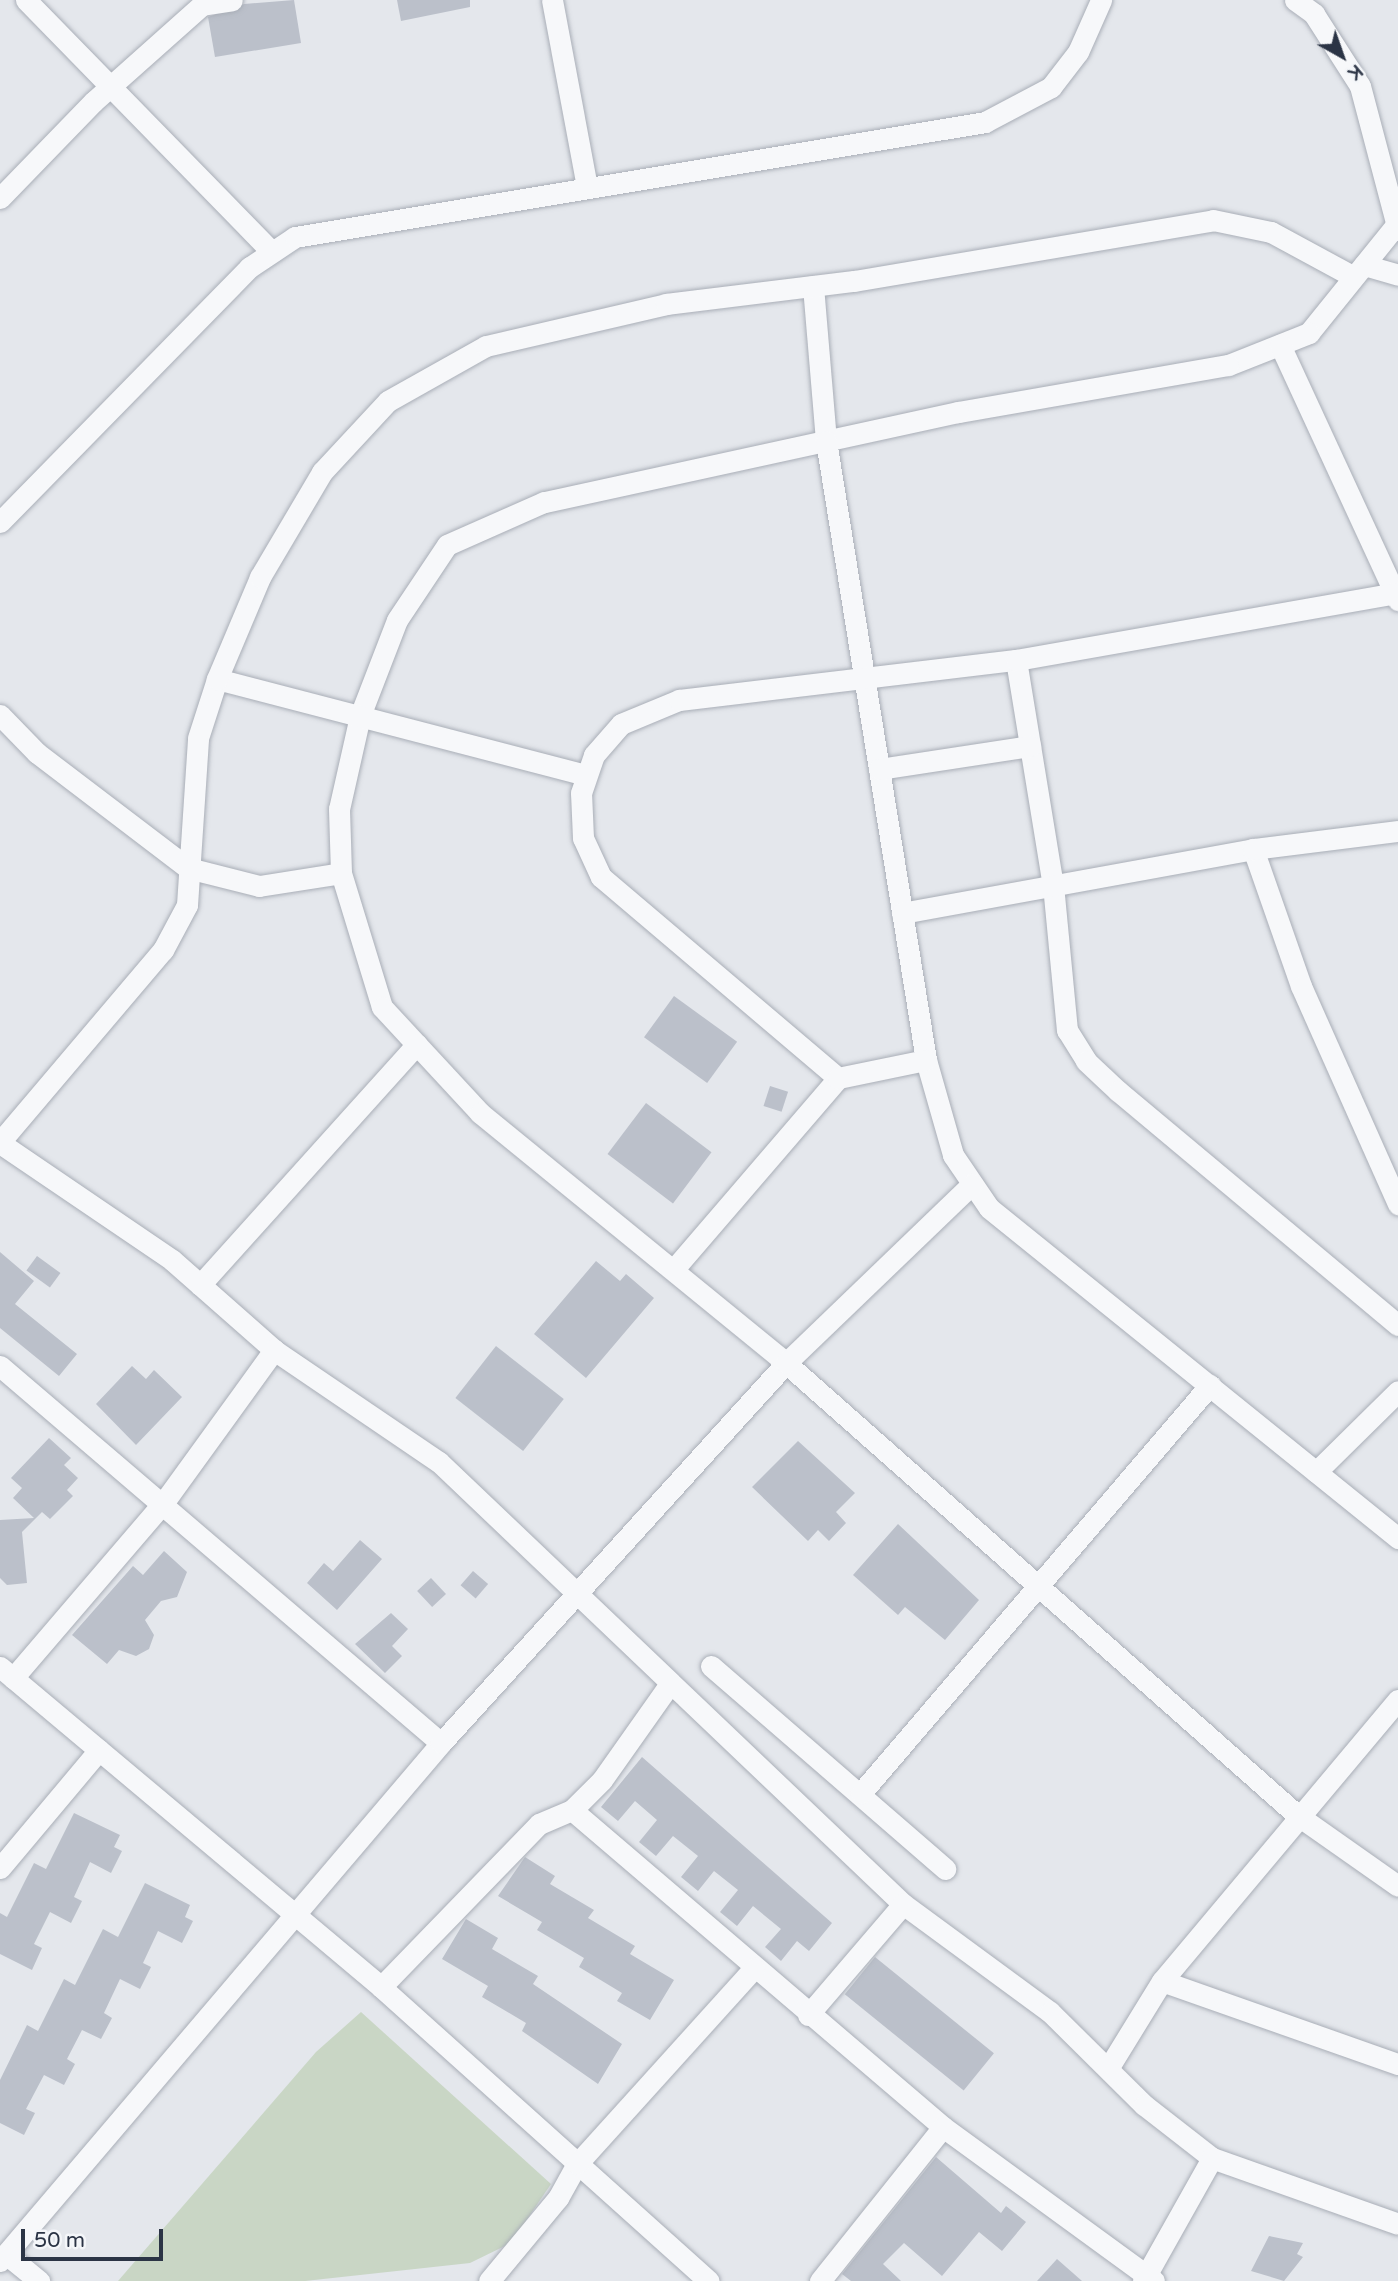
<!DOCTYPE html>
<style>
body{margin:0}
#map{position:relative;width:1398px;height:2281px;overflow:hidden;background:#e4e7ec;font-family:"Varela Round",sans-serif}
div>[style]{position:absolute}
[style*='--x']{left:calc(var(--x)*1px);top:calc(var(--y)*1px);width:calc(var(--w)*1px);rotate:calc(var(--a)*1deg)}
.green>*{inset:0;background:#c9d6c5}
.building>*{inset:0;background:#bbc0ca;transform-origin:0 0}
.roads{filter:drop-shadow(0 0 2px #a9aeb7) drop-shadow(0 0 2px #a9aeb7)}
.minor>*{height:21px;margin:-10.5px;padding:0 10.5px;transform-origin:10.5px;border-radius:10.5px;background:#f7f8fa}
span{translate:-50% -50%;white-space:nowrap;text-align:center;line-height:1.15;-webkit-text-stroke:5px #f4f6f9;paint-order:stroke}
.north{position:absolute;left:1307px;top:21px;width:70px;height:70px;-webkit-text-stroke:5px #f4f6f9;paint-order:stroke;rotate:140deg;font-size:19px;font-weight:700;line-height:28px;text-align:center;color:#2b3445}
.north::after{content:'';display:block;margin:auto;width:24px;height:32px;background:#2b3445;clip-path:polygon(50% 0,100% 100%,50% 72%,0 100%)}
.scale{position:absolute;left:21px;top:2229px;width:142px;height:32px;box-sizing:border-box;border:4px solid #2b3445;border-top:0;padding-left:9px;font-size:21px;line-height:24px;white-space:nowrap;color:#2b3445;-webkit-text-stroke:5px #f4f6f9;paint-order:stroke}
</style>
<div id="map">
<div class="green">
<div style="clip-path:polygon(361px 2012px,551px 2184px,511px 2243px,470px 2263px,305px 2281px,118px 2281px,316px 2052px)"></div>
</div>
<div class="building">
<div style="clip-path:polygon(294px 0,301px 43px,215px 57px,208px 17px,244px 4px)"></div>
<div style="clip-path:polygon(397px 0,470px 0,470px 7px,401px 21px)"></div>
<div style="left:674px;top:996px;width:78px;height:51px;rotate:36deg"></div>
<div style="left:770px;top:1086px;width:19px;height:21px;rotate:18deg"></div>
<div style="left:646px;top:1103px;width:82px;height:64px;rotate:37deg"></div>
<div style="clip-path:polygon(0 1252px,34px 1281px,15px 1304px,77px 1354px,59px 1376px,0 1328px)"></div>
<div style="left:37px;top:1256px;width:29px;height:18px;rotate:36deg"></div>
<div style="clip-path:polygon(596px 1261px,620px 1281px,626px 1274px,654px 1298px,586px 1378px,534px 1334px)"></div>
<div style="left:496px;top:1346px;width:86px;height:66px;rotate:38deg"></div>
<div style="clip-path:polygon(132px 1366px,146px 1379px,154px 1370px,182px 1397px,136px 1445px,96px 1404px)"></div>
<div style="clip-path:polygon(49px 1438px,71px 1458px,64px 1465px,78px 1478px,67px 1490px,73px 1496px,50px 1519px,42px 1512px,22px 1532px,27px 1583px,7px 1585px,0 1578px,0 1520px,34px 1518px,13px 1498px,22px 1488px,11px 1478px)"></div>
<div style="clip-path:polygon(798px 1441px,855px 1493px,836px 1512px,846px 1523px,829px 1541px,818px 1530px,808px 1541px,752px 1487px)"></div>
<div style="clip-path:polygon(898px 1524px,979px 1600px,945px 1640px,905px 1607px,898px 1615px,853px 1575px)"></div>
<div style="clip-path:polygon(360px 1540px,382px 1559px,337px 1610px,307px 1583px,324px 1563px,333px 1571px)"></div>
<div style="clip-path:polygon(164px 1551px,187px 1572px,177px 1597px,161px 1601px,145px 1620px,154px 1635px,149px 1649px,136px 1656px,119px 1650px,107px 1664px,72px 1635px,133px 1566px,143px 1575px)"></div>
<div style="left:473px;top:1571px;width:20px;height:19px;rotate:41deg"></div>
<div style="left:431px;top:1578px;width:22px;height:19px;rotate:47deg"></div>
<div style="clip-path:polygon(391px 1613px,408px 1629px,392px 1646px,402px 1656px,385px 1673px,355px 1644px)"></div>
<div style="clip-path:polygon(642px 1757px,832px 1923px,809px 1951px,797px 1941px,781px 1961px,765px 1947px,781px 1929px,753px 1906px,737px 1926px,720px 1912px,738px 1890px,714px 1871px,698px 1891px,681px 1877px,698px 1856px,673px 1836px,656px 1856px,639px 1842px,657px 1820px,635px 1801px,618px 1821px,601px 1807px)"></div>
<div style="clip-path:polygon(74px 1813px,120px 1835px,114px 1847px,122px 1851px,111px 1873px,90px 1862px,74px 1897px,82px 1901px,71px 1923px,50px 1912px,34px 1944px,42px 1948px,32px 1970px,0 1954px,0 1913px,7px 1917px,34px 1863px,46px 1869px)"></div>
<div style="clip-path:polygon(525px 1857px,555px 1876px,550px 1884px,594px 1910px,588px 1918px,635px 1946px,630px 1954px,674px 1980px,650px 2020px,617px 2001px,622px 1993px,579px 1967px,584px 1958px,537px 1930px,542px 1922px,498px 1896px)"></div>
<div style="clip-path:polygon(145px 1883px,190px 1905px,185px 1917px,193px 1921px,182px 1943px,158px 1931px,143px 1963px,151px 1967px,140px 1989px,120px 1979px,104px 2013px,112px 2018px,101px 2039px,82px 2030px,67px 2059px,75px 2064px,64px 2085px,44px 2075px,26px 2109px,35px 2113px,24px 2135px,0 2123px,0 2080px,27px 2025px,38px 2031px,64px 1979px,75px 1985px,103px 1929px,118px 1937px)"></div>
<div style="clip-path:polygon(466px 1919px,498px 1938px,492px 1949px,538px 1976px,533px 1984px,622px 2044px,598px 2084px,522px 2031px,526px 2023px,482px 1997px,488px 1986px,442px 1959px)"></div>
<div style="left:875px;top:1957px;width:153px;height:48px;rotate:39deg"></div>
<div style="clip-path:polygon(936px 2157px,1001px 2213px,1006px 2206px,1026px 2222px,1002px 2251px,979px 2232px,942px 2276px,904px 2243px,883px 2264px,901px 2281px,851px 2281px,842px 2274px)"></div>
<div style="clip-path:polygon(1269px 2236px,1303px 2243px,1297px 2254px,1303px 2257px,1284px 2281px,1251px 2271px)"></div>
<div style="clip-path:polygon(1057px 2259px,1082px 2281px,1037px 2281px)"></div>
</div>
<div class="roads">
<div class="minor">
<div style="--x:26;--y:0;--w:352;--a:45.7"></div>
<div style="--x:552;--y:0;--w:190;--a:79.4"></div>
<div style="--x:1295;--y:0;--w:24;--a:36"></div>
<div style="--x:1314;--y:14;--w:85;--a:57.4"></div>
<div style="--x:1360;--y:86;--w:149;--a:75.2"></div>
<div style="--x:0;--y:198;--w:134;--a:-45.9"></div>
<div style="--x:93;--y:102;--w:146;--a:-41.7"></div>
<div style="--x:202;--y:5;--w:30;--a:-9"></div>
<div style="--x:1396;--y:225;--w:139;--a:128.9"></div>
<div style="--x:1309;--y:333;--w:87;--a:158.4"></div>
<div style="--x:1228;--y:365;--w:274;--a:170.1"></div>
<div style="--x:958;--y:412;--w:424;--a:167.7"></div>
<div style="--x:544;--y:502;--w:106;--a:156.1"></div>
<div style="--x:447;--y:545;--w:90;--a:123.7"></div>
<div style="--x:397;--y:620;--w:103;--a:111.1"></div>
<div style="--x:360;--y:716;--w:95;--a:102.7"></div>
<div style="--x:339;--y:809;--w:64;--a:88.2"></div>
<div style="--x:341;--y:873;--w:140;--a:73"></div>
<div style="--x:382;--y:1007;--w:144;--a:47.2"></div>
<div style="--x:480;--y:1113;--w:395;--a:39.2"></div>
<div style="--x:786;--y:1363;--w:682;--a:41.49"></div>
<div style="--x:1297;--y:1815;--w:123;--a:35.1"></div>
<div style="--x:1364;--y:265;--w:35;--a:16"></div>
<div style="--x:813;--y:286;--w:156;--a:85.2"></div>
<div style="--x:826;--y:441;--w:627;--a:80.82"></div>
<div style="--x:926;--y:1060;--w:99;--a:74.1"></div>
<div style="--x:953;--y:1155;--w:64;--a:55.8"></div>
<div style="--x:989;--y:1208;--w:526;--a:38.9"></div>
<div style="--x:1280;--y:345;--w:281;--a:65.2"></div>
<div style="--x:0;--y:522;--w:357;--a:-45.6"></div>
<div style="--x:250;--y:267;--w:54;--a:-33.7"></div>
<div style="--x:295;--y:237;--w:700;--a:-9.46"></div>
<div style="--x:985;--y:122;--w:75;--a:-27.9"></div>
<div style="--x:1051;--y:87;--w:44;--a:-52.4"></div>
<div style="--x:1078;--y:52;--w:57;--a:-66.1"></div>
<div style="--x:1016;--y:660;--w:228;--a:80.7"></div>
<div style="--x:1053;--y:885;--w:146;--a:84.5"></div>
<div style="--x:1067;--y:1030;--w:36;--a:58"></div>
<div style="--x:1086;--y:1061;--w:44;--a:43.2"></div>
<div style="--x:1118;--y:1091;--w:365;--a:39.9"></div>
<div style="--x:217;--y:679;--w:380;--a:14.6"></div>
<div style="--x:0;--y:715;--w:53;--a:45.8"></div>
<div style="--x:37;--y:753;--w:190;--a:37.3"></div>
<div style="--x:188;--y:868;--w:73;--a:14.2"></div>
<div style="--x:259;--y:886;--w:83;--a:-9"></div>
<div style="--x:879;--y:769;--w:153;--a:-8.7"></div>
<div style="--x:1253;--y:849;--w:145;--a:70.7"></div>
<div style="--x:1301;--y:986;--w:239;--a:66"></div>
<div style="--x:902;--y:913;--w:357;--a:-10.3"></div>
<div style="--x:1253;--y:849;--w:146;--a:-7.1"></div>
<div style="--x:838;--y:1078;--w:311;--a:-139.7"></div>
<div style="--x:601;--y:877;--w:43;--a:-114.8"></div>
<div style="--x:583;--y:838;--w:45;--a:-92.5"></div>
<div style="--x:581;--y:793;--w:40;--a:-71.1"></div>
<div style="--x:594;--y:755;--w:41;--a:-48.9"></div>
<div style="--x:621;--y:724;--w:63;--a:-22.5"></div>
<div style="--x:679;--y:700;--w:339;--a:-6.8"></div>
<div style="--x:1016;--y:660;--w:385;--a:-10"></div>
<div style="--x:0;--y:1142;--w:252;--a:-49.7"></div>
<div style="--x:163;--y:950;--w:51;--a:-61.9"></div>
<div style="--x:187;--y:905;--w:167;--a:-86.2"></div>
<div style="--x:198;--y:738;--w:62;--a:-72.1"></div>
<div style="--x:217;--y:679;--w:111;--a:-67.1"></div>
<div style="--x:260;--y:577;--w:122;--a:-59.4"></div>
<div style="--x:322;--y:472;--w:97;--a:-47.1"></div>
<div style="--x:388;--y:401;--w:112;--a:-29.3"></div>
<div style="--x:486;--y:346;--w:185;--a:-13.1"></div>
<div style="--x:666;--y:304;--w:189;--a:-7"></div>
<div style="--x:854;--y:281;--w:364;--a:-9.6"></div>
<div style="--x:1213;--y:220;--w:59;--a:11.7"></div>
<div style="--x:1271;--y:232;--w:94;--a:28.5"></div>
<div style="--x:0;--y:1143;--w:208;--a:34.2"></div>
<div style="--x:172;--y:1260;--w:136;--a:41.4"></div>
<div style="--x:274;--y:1350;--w:199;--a:34.2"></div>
<div style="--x:439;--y:1462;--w:641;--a:43.61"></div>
<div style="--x:903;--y:1904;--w:182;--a:36.3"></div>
<div style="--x:1050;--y:2012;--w:132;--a:44.7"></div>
<div style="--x:1144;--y:2105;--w:86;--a:37.9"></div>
<div style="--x:1212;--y:2158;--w:197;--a:19.5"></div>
<div style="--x:674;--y:1269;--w:252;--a:-49.3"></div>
<div style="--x:838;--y:1078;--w:90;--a:-11.6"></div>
<div style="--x:200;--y:1285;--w:324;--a:-48"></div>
<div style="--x:0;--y:1366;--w:580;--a:40.53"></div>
<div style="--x:1316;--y:1472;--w:115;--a:-44.6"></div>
<div style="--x:711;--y:1666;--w:310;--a:40.9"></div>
<div style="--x:0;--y:1667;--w:498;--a:40"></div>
<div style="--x:381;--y:1987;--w:440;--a:41.9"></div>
<div style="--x:13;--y:1678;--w:232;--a:-49.4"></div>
<div style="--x:164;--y:1502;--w:188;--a:-54.1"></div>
<div style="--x:861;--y:1793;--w:537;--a:-49.46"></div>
<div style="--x:572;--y:1810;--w:488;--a:40.5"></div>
<div style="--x:943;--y:2127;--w:261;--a:36.1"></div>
<div style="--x:0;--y:1868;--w:154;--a:-50"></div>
<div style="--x:1162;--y:1981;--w:250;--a:19.4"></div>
<div style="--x:381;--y:1987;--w:227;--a:-45.9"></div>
<div style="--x:539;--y:1824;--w:36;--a:-23"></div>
<div style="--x:572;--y:1810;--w:42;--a:-45"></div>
<div style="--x:602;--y:1780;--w:116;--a:-54.8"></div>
<div style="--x:808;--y:2015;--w:146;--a:-49.4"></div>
<div style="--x:1109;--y:2067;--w:101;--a:-58.4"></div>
<div style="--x:1162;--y:1981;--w:367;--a:-50"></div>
<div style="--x:6;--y:2254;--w:43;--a:39.3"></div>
<div style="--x:0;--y:2261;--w:680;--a:-49.59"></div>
<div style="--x:441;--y:1743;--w:513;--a:-47.76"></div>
<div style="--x:786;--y:1363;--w:258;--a:-43.9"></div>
<div style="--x:489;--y:2281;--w:108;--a:-50.3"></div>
<div style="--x:558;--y:2198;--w:39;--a:-61"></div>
<div style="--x:577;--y:2164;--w:264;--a:-47.9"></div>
<div style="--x:820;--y:2281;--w:197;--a:-51.4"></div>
<div style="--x:1143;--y:2281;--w:141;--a:-60.7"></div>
</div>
</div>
<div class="north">K</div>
<div class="scale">50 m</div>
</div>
